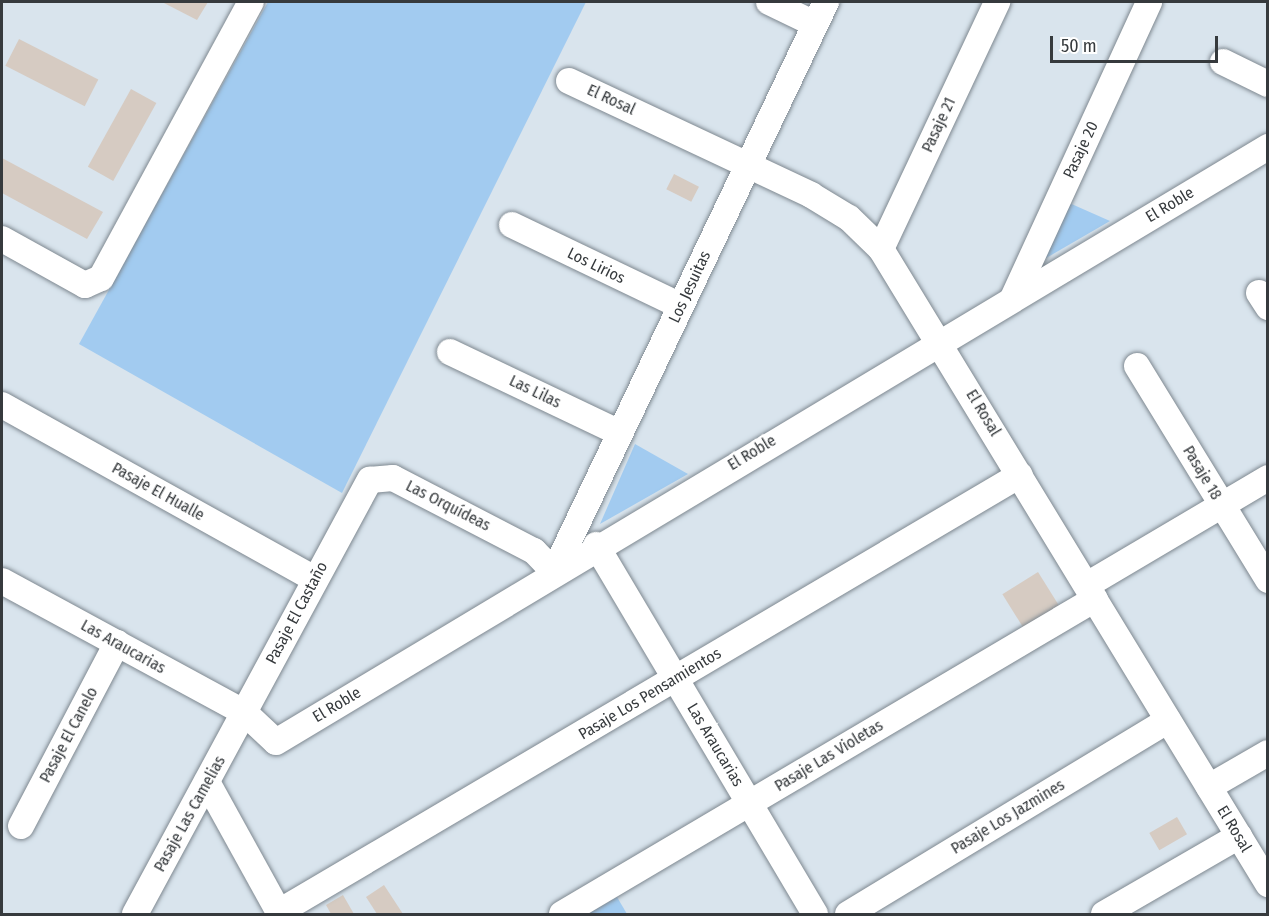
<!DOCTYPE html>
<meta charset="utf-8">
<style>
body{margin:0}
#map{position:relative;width:1269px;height:916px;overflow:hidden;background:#d9e4ed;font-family:"Fira Sans Condensed",sans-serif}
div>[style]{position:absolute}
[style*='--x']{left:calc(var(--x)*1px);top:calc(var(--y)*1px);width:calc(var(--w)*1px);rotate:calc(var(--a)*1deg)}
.green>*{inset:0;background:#a2cbf0}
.building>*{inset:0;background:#d6cbc2;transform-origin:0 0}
.roads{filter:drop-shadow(0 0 2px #7e8890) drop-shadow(0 0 2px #7e8890)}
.minor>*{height:26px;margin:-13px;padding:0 13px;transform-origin:13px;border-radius:13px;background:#fff}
span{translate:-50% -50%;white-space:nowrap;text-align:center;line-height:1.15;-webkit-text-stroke:5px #fff;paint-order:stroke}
.street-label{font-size:16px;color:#363a3d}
.frame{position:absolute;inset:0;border:3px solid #363a3d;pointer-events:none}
.scale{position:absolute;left:1050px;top:36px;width:168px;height:27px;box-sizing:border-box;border:3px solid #363a3d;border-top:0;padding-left:8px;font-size:18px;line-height:21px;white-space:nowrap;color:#363a3d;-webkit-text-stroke:4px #fff;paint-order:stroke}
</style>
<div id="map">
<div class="green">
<div style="clip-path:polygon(268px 2px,586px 2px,342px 493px,79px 344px)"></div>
<div style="clip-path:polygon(1067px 202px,1110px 221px,1041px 261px)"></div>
<div style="clip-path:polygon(635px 444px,688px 474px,600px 524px)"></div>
<div style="clip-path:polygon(617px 897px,627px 914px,588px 914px)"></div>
</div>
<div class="building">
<div style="clip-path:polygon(162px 2px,208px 2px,197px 20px)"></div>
<div style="left:19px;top:39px;width:89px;height:30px;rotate:27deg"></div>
<div style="left:131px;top:89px;width:29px;height:89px;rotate:29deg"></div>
<div style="clip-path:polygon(2px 158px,103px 212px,87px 239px,2px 193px)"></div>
<div style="left:674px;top:174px;width:28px;height:17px;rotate:27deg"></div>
<div style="left:1038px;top:572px;width:49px;height:42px;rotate:58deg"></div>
<div style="left:1177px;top:817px;width:20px;height:32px;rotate:60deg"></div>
<div style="clip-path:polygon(384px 885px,403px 914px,377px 914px,366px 897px)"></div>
<div style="clip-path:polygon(343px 895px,354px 914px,331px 914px,326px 905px)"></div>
</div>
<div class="roads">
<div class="minor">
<div style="--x:769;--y:2;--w:51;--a:25.6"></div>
<div style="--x:1223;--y:62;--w:50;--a:26.1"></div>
<div style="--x:569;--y:81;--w:268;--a:25.2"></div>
<div style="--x:811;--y:195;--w:44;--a:31.2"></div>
<div style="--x:849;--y:218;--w:45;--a:44.1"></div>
<div style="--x:881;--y:249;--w:744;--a:58.64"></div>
<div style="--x:512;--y:225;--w:187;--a:25.6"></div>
<div style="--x:2;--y:239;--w:95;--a:29"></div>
<div style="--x:85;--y:285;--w:17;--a:-24"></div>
<div style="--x:101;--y:278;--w:314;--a:-61.5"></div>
<div style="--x:881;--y:249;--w:273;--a:-64.8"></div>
<div style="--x:1259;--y:293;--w:17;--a:57"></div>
<div style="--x:1013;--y:298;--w:326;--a:-65.3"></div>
<div style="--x:450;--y:352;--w:188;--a:25.5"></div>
<div style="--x:1137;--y:366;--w:251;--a:58.5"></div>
<div style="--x:2;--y:405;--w:357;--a:29.1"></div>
<div style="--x:596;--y:545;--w:429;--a:59.3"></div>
<div style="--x:2;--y:581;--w:277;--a:28.5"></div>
<div style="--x:245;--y:713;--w:42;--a:43.1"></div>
<div style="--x:276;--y:742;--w:1157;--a:-30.96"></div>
<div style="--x:1087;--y:585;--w:210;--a:-30.6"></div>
<div style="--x:207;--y:782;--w:151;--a:61.1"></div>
<div style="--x:1209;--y:787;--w:68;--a:-30"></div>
<div style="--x:21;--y:826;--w:207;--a:-62.3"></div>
<div style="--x:279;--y:912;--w:860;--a:-30.53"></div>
<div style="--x:135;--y:914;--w:494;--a:-61.6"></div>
<div style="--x:370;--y:480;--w:23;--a:-5"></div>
<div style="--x:393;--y:478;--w:159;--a:27.4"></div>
<div style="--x:534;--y:551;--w:29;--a:46"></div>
<div style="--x:554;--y:572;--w:632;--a:-64.49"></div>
<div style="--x:562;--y:914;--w:619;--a:-30.58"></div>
<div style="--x:848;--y:914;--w:374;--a:-31.2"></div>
<div style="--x:1104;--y:914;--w:156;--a:-30"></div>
</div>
</div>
<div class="street-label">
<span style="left:611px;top:100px;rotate:25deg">El Rosal</span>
<span style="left:939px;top:125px;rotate:-65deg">Pasaje 21</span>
<span style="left:1081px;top:150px;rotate:-65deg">Pasaje 20</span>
<span style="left:1170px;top:205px;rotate:-31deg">El Roble</span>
<span style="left:596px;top:266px;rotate:26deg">Los Lirios</span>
<span style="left:690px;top:287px;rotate:-65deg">Los Jesuitas</span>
<span style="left:535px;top:392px;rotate:26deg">Las Lilas</span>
<span style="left:983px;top:413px;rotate:59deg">El Rosal</span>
<span style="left:752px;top:453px;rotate:-31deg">El Roble</span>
<span style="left:1202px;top:473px;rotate:59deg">Pasaje 18</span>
<span style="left:158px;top:492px;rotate:29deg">Pasaje El Hualle</span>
<span style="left:448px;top:506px;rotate:27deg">Las Orquídeas</span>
<span style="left:297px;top:613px;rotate:-62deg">Pasaje El Castaño</span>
<span style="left:123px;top:647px;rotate:29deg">Las Araucarias</span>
<span style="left:650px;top:694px;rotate:-31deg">Pasaje Los Pensamientos</span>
<span style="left:337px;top:705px;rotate:-31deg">El Roble</span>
<span style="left:69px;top:735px;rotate:-62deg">Pasaje El Canelo</span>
<span style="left:715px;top:745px;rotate:59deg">Las Araucarias</span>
<span style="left:829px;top:756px;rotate:-31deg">Pasaje Las Violetas</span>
<span style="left:190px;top:814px;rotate:-61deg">Pasaje Las Camelias</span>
<span style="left:1008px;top:817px;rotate:-31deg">Pasaje Los Jazmines</span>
<span style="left:1234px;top:829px;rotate:59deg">El Rosal</span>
</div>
<div class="frame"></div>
<div class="scale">50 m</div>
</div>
